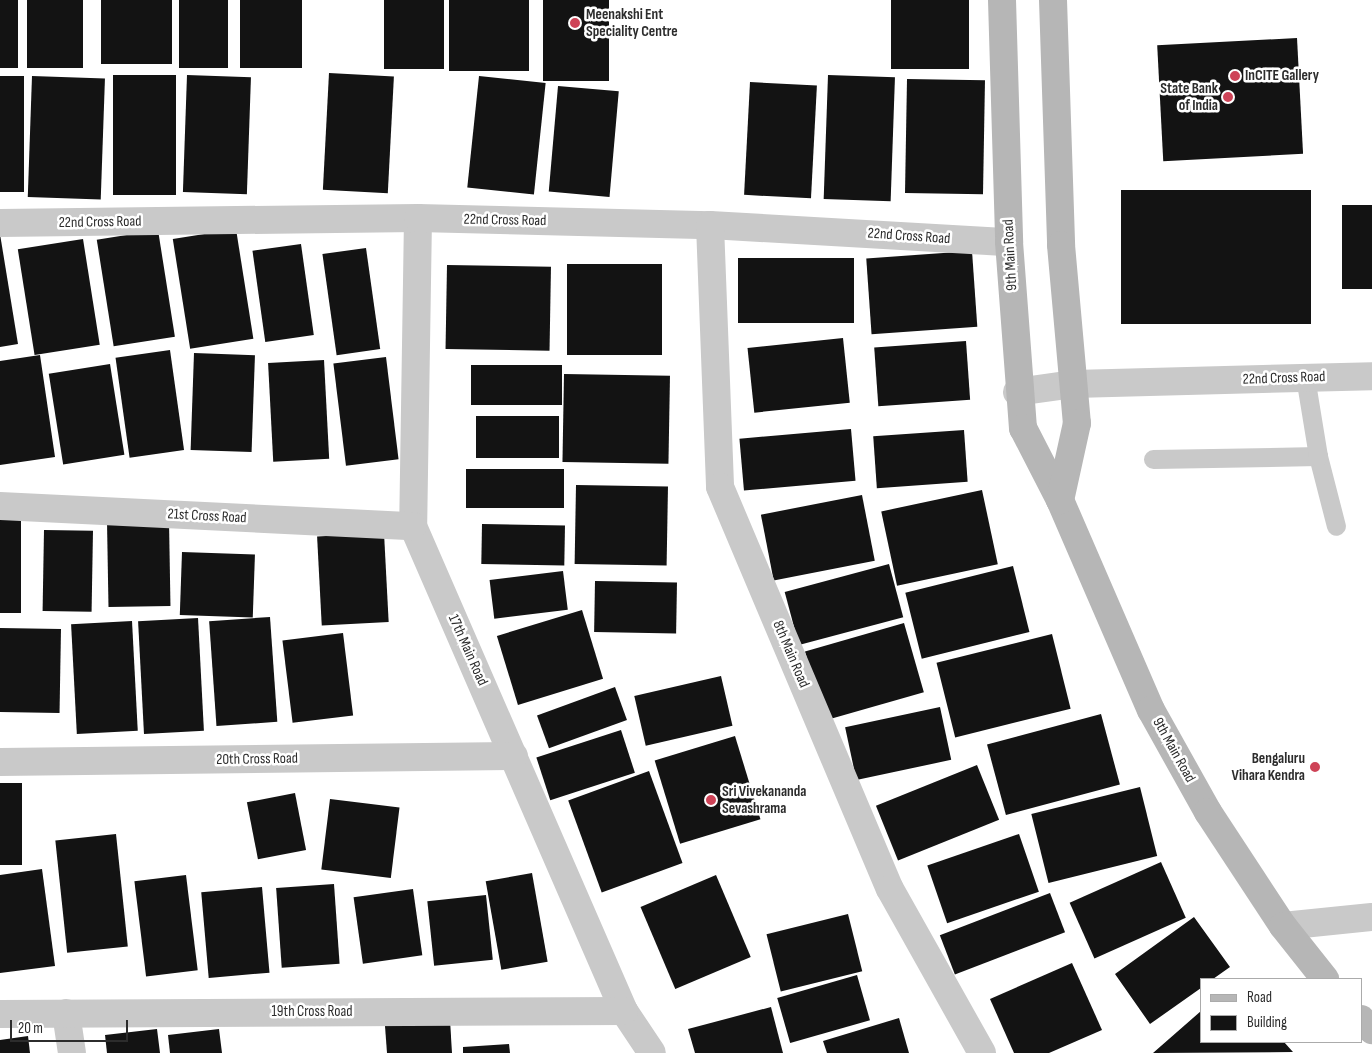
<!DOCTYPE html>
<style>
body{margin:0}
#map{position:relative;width:1372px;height:1053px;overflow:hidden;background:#fff;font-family:"Sofia Sans Condensed",sans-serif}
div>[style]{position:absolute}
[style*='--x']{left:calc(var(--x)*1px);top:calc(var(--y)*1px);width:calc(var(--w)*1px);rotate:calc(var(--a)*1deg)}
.building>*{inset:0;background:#131313;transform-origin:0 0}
.service>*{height:19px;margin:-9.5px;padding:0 9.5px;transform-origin:9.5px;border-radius:9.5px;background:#c9c9c9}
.minor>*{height:28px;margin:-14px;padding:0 14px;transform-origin:14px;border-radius:14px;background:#c9c9c9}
.secondary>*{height:28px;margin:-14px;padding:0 14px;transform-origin:14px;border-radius:14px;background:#b6b6b6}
.dots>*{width:14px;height:14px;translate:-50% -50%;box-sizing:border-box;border:2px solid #fff;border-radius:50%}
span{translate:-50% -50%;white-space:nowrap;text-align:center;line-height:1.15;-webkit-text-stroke:5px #fff;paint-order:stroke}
.poi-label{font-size:15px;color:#2c2c2c;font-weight:700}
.left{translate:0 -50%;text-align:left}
.right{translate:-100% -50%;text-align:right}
.street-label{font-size:15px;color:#2c2c2c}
.legend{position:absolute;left:1200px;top:978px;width:162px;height:65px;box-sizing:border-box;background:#fff;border:1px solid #ababab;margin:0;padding:6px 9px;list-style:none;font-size:15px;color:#2c2c2c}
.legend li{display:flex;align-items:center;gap:10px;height:25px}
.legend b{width:25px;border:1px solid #ababab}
.scale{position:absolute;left:10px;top:1020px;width:118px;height:22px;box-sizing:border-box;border:2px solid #2c2c2c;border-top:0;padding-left:6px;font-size:15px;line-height:18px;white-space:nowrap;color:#2c2c2c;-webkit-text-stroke:4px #fff;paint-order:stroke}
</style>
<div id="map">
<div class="building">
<div style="left:0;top:0;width:18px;height:68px"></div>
<div style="left:27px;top:0;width:56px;height:68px"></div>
<div style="left:101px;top:0;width:71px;height:64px"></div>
<div style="left:179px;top:0;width:49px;height:68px"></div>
<div style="left:240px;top:0;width:62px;height:68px"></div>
<div style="left:384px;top:0;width:60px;height:69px"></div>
<div style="left:449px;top:0;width:80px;height:71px"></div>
<div style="left:543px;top:0;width:66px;height:81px"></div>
<div style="left:891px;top:0;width:78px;height:69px"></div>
<div style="left:1297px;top:38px;width:116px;height:140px;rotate:87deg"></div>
<div style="left:329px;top:73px;width:65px;height:117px;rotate:3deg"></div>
<div style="left:113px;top:75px;width:63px;height:120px"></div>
<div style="left:187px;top:75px;width:64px;height:117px;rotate:2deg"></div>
<div style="left:828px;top:75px;width:67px;height:124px;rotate:2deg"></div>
<div style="left:0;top:76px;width:24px;height:116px"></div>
<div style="left:32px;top:76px;width:73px;height:121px;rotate:2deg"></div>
<div style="left:479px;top:76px;width:67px;height:112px;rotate:6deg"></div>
<div style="left:907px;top:79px;width:78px;height:114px;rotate:1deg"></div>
<div style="left:750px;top:82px;width:67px;height:113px;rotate:3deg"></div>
<div style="left:558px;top:86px;width:61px;height:106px;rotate:5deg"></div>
<div style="left:1121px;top:190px;width:190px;height:134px"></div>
<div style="left:1342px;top:205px;width:30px;height:84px"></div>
<div style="left:236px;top:229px;width:111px;height:64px;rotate:81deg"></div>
<div style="left:158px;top:230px;width:108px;height:62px;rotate:81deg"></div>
<div style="clip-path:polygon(0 234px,18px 344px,0 347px)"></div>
<div style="left:83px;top:239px;width:107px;height:66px;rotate:81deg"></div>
<div style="left:301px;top:244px;width:92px;height:49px;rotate:82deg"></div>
<div style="left:366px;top:248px;width:102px;height:44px;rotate:82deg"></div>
<div style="left:972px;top:251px;width:76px;height:106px;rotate:86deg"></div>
<div style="left:738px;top:258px;width:116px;height:65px"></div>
<div style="left:567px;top:264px;width:95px;height:91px"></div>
<div style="left:447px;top:265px;width:104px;height:84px;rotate:1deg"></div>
<div style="left:843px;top:338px;width:65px;height:96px;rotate:84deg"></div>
<div style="left:966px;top:341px;width:59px;height:92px;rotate:86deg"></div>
<div style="left:170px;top:350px;width:101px;height:55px;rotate:82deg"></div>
<div style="left:194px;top:353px;width:61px;height:97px;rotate:2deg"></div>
<div style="clip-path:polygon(40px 355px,55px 457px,0 465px,0 361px)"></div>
<div style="left:386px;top:357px;width:103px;height:53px;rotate:83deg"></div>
<div style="left:324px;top:360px;width:99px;height:56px;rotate:87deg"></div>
<div style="left:110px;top:364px;width:92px;height:62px;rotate:81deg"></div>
<div style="left:471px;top:365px;width:91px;height:40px"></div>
<div style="left:564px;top:374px;width:106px;height:88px;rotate:1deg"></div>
<div style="left:476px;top:416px;width:83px;height:42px"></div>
<div style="left:851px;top:429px;width:52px;height:112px;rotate:85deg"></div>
<div style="left:964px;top:430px;width:52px;height:91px;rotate:86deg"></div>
<div style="left:466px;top:469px;width:98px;height:39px"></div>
<div style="left:576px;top:485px;width:92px;height:79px;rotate:1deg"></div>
<div style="left:982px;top:490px;width:76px;height:103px;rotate:78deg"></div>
<div style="left:862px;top:495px;width:67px;height:103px;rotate:79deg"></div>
<div style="left:0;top:517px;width:21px;height:96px"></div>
<div style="left:169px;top:521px;width:85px;height:62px;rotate:89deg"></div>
<div style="left:482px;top:524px;width:83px;height:40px;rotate:1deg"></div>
<div style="left:44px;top:530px;width:49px;height:81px;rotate:1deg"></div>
<div style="left:384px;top:533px;width:89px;height:67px;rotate:87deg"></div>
<div style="left:182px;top:552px;width:73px;height:63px;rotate:2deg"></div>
<div style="left:889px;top:564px;width:55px;height:108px;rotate:75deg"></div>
<div style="left:1013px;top:566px;width:68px;height:111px;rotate:76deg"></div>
<div style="left:563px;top:571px;width:39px;height:74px;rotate:83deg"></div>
<div style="left:595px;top:581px;width:82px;height:51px;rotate:1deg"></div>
<div style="left:582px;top:610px;width:72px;height:89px;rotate:73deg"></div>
<div style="left:270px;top:617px;width:105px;height:61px;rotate:86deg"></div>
<div style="left:198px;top:618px;width:113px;height:60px;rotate:87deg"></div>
<div style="left:132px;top:621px;width:110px;height:61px;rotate:87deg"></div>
<div style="left:904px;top:623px;width:72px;height:103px;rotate:74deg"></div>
<div style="left:0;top:628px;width:61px;height:84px;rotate:1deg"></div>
<div style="left:343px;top:633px;width:83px;height:61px;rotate:83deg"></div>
<div style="left:1052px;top:634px;width:77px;height:119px;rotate:76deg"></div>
<div style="left:721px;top:676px;width:51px;height:89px;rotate:77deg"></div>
<div style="left:615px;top:687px;width:35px;height:83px;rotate:70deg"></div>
<div style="left:940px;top:707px;width:54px;height:97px;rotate:78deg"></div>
<div style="left:1101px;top:714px;width:73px;height:118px;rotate:75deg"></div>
<div style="left:621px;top:730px;width:45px;height:89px;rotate:72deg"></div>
<div style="left:735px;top:736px;width:87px;height:84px;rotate:73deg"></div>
<div style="left:977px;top:765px;width:59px;height:109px;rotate:68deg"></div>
<div style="left:649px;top:771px;width:98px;height:86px;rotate:70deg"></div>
<div style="left:0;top:783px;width:22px;height:82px"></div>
<div style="left:1140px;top:787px;width:71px;height:112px;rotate:76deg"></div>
<div style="left:295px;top:793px;width:58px;height:49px;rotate:79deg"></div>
<div style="left:330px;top:799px;width:70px;height:71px;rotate:7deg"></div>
<div style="left:116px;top:834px;width:113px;height:61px;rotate:84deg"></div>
<div style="left:1019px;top:834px;width:61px;height:97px;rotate:71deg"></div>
<div style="left:1161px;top:862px;width:61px;height:100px;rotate:66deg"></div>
<div style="clip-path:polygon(42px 869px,55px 966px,0 973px,0 875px)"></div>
<div style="left:532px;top:873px;width:90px;height:47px;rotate:80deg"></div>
<div style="left:186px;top:875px;width:96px;height:52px;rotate:83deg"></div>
<div style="left:716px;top:875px;width:89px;height:82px;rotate:67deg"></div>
<div style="left:334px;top:884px;width:80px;height:58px;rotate:86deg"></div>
<div style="left:262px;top:887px;width:86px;height:61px;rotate:85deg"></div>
<div style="left:413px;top:889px;width:67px;height:60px;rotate:82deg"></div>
<div style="left:1050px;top:893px;width:42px;height:118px;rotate:69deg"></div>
<div style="left:486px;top:895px;width:65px;height:59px;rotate:84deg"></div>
<div style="left:848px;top:914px;width:59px;height:84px;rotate:76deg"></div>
<div style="clip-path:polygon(1194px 917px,1230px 967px,1213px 979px,1201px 979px,1201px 988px,1150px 1024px,1115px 974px)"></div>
<div style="clip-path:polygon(1072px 963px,1102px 1030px,1049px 1053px,1014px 1053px,990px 999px)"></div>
<div style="left:857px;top:975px;width:47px;height:83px;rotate:74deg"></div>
<div style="clip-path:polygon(771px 1007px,783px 1053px,695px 1053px,688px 1029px)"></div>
<div style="clip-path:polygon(1201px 1011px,1201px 1042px,1284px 1042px,1293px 1052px,1153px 1053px)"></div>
<div style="clip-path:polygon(899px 1018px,909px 1053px,827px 1053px,823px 1041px)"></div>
<div style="clip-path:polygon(450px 1020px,452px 1053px,387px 1053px,385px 1026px)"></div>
<div style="clip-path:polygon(157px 1029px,160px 1053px,107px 1053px,105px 1035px)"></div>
<div style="clip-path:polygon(219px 1029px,222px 1053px,170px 1053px,168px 1035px)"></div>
<div style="clip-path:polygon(28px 1036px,30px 1053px,0 1053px,0 1040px)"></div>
<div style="clip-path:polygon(509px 1044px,510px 1053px,463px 1053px,463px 1047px)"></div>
</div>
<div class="service">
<div style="--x:1318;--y:456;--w:72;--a:75.6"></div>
<div style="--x:1153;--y:459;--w:165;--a:-1"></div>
<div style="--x:1318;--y:456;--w:80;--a:-99.3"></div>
</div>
<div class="minor">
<div style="--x:418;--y:218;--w:308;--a:90.9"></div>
<div style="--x:413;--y:526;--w:529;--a:66.49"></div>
<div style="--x:624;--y:1011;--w:50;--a:56.3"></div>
<div style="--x:0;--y:223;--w:418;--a:-0.7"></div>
<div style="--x:418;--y:218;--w:292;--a:1.4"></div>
<div style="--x:710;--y:225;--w:299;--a:3.3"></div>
<div style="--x:710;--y:225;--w:262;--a:87.8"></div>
<div style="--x:720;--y:487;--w:436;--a:67.1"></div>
<div style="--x:890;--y:889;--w:188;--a:60.7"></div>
<div style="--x:1017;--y:392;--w:58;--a:-8"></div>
<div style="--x:1074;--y:384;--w:298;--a:-1.5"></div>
<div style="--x:0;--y:506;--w:413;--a:2.8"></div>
<div style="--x:0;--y:762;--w:514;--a:-0.67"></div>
<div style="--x:1283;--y:926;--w:89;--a:-5.8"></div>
<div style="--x:66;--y:1013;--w:40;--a:81.5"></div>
<div style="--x:0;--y:1014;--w:624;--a:-0.28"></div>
</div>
<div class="secondary">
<div style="--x:1002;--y:0;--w:242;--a:88.3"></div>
<div style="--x:1009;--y:242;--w:187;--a:85.7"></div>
<div style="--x:1023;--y:428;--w:81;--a:62.8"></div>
<div style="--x:1060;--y:500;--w:229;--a:66.6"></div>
<div style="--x:1151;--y:710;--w:117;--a:60.8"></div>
<div style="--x:1208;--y:812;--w:136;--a:56.7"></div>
<div style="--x:1283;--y:926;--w:68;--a:51.6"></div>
<div style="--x:1053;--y:0;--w:245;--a:88.1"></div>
<div style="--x:1061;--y:245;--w:179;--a:84.9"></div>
<div style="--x:1077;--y:423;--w:79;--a:102.4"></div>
<div style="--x:1361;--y:1019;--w:16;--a:45"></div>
</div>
<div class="dots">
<div style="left:575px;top:23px;background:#ce4357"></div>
<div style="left:1235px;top:76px;background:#ce4357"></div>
<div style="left:1228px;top:97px;background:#ce4357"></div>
<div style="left:1315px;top:767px;background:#ce4357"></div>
<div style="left:711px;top:800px;background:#ce4357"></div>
</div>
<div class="poi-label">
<span class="left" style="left:586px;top:23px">Meenakshi Ent<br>Speciality Centre</span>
<span class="left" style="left:1245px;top:76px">InCITE Gallery</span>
<span class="right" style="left:1218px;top:97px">State Bank<br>of India</span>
<span class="right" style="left:1305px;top:767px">Bengaluru<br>Vihara Kendra</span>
<span class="left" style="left:722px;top:800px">Sri Vivekananda<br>Sevashrama</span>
</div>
<div class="street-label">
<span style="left:505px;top:220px;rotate:1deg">22nd Cross Road</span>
<span style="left:100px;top:222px;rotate:-1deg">22nd Cross Road</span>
<span style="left:909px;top:236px;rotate:4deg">22nd Cross Road</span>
<span style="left:1010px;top:255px;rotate:-93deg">9th Main Road</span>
<span style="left:1284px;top:378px;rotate:-2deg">22nd Cross Road</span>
<span style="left:207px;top:516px;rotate:3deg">21st Cross Road</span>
<span style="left:468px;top:650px;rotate:66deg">17th Main Road</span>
<span style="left:791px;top:654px;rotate:67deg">8th Main Road</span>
<span style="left:1174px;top:750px;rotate:61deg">9th Main Road</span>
<span style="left:257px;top:759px;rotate:-1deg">20th Cross Road</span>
<span style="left:312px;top:1012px">19th Cross Road</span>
</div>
<ul class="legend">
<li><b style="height:6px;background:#b6b6b6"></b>Road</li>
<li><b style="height:14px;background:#131313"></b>Building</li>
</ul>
<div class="scale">20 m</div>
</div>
